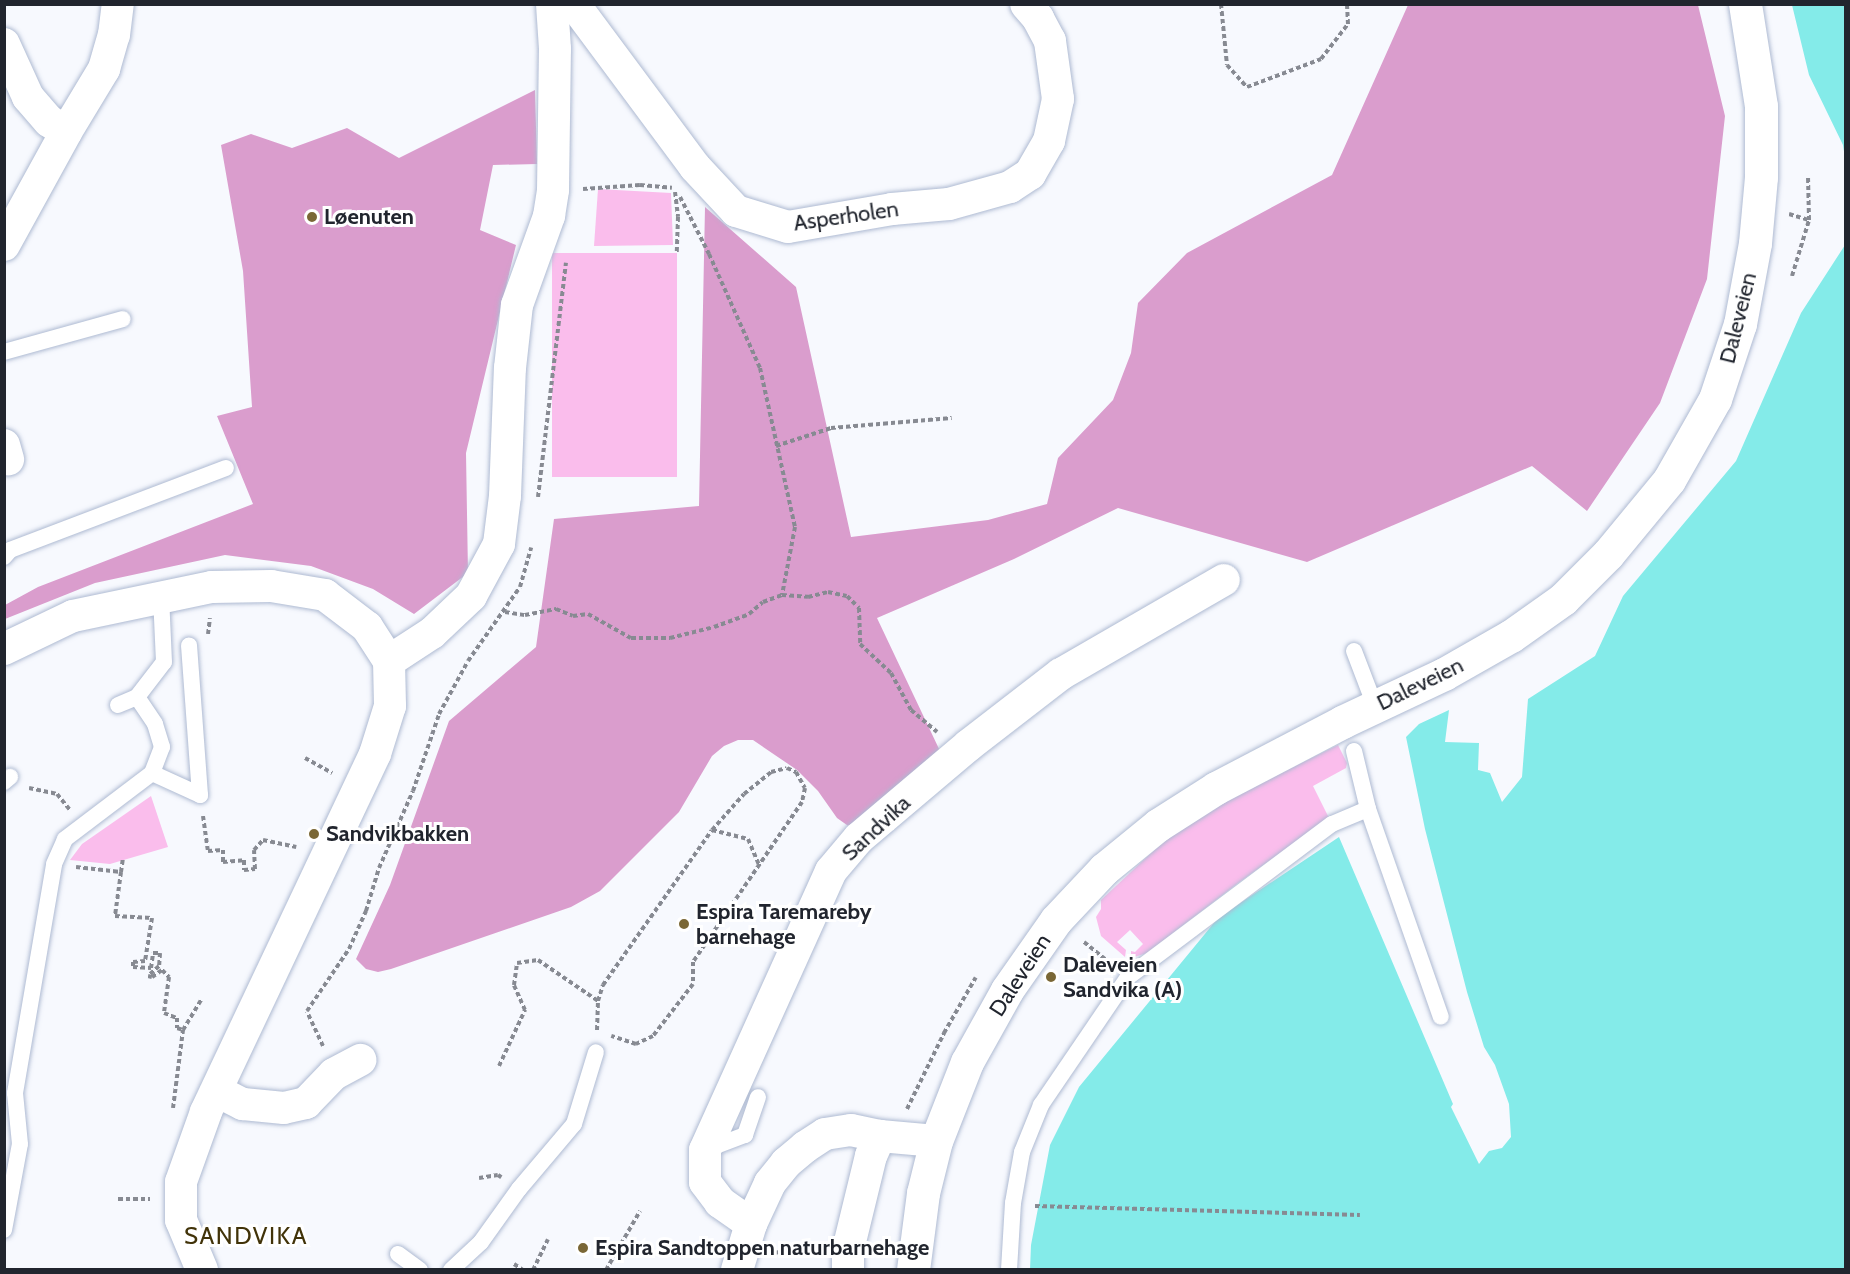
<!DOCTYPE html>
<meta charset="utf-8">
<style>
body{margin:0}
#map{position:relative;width:1850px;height:1274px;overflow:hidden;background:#f7f9fe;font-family:Cabin,sans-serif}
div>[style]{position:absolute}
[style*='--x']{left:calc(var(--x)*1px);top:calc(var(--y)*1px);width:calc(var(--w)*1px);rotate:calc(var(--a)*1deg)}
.green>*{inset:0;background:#fabdec;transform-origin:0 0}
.forest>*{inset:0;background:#da9dcd}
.water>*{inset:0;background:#84ebe9}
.path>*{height:4px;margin-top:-2px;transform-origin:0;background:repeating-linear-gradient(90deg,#878a92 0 4.5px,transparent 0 7.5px)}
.roads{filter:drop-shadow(0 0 2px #aebad2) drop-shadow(0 0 2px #aebad2)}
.service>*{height:16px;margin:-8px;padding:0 8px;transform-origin:8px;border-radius:8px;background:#fff}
.minor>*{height:32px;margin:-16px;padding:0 16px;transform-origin:16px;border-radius:16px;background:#fff}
.secondary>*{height:33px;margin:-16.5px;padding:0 16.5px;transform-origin:16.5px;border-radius:16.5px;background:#fff}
.dots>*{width:16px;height:16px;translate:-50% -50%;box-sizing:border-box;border:3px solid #fff;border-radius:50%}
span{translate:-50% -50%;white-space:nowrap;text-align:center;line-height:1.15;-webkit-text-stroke:6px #fff;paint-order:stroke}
.street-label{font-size:22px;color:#21252e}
.poi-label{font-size:22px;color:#21252e;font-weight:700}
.left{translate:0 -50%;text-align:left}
.neighbourhood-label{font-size:24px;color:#413309;letter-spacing:1.5px}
.frame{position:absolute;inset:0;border:6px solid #21252e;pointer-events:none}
</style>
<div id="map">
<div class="green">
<div style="clip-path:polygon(598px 189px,671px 193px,673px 245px,594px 246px)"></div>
<div style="left:552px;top:253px;width:125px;height:224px"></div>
<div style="clip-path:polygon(1338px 745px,1347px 763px,1346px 768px,1313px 786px,1329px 818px,1238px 883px,1147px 953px,1131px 958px,1131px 951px,1135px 952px,1143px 944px,1130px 930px,1117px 942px,1126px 950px,1125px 957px,1101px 936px,1096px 917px,1101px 909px,1101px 900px,1164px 841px,1232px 797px)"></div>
<div style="clip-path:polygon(151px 796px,168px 847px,110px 864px,70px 860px,82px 844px)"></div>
</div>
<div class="forest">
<div style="clip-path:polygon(1408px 5px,1698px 5px,1725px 116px,1707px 279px,1660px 403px,1587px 511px,1532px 466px,1307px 562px,1118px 508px,1014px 559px,877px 618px,940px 751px,854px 830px,837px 818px,818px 791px,797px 770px,753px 740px,738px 740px,724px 746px,712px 756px,679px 812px,600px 891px,571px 907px,391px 969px,378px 972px,366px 969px,356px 959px,390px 885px,449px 721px,536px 647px,554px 519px,699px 506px,705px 207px,796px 287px,851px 537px,988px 520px,1047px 504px,1058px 458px,1113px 400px,1131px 353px,1138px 303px,1187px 253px,1332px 175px)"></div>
<div style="clip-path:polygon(535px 90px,537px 164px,493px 165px,480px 230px,516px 245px,466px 453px,468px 573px,414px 614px,373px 589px,311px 566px,225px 555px,95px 583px,5px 619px,5px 605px,38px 587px,253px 504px,217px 416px,252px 407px,243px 271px,221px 145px,251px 134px,292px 148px,347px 128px,399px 158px)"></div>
</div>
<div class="water">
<div style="clip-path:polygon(1792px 5px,1845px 5px,1845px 158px,1843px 145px,1809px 75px)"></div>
<div style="clip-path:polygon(1845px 245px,1845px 1269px,1030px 1270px,1031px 1245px,1050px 1145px,1079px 1087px,1218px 918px,1339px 837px,1453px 1104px,1451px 1107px,1479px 1164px,1489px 1151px,1502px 1148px,1511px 1137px,1509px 1104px,1495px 1065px,1484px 1047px,1467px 992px,1425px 829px,1406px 737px,1419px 724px,1449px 710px,1445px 742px,1479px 743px,1478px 770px,1490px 773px,1502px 802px,1522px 777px,1528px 699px,1595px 656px,1623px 596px,1736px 461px,1801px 313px)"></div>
</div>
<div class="path">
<div style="--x:1221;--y:4;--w:61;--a:84.4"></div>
<div style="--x:1227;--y:65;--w:30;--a:48"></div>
<div style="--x:1247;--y:87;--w:79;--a:-20.7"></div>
<div style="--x:1321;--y:59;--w:44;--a:-52.4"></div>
<div style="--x:1348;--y:24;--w:20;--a:-93"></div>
<div style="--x:583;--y:189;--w:57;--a:-4"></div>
<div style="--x:640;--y:185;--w:32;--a:5"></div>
<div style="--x:675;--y:192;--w:25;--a:83"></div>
<div style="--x:678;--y:217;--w:36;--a:92"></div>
<div style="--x:680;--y:197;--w:64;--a:63"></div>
<div style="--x:709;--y:254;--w:125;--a:65.9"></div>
<div style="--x:760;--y:368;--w:163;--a:77.6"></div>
<div style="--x:795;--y:527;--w:69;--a:100.8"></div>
<div style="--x:1789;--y:214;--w:21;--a:17"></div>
<div style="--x:1792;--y:276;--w:59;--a:-73.1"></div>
<div style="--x:1809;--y:220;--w:44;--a:-91.3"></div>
<div style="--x:776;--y:446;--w:58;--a:-18.1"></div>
<div style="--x:831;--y:428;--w:121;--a:-4.7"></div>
<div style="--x:538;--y:497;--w:236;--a:-83.2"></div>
<div style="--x:505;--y:612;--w:20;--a:9"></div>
<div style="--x:525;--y:615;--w:32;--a:-11"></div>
<div style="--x:556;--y:609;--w:18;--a:22"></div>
<div style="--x:573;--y:616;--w:15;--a:-8"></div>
<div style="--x:588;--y:614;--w:49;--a:29.2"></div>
<div style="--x:631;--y:638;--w:39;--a:0"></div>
<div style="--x:670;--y:638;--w:45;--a:-14"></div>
<div style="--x:714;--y:627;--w:37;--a:-20"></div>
<div style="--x:749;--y:614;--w:18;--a:-41"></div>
<div style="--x:763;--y:602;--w:20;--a:-20"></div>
<div style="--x:782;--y:595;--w:26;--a:4"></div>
<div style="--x:808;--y:597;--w:21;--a:-14"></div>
<div style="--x:828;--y:592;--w:19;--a:12"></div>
<div style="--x:847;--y:596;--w:17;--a:45"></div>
<div style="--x:859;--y:608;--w:36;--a:88"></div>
<div style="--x:860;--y:644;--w:42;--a:43.1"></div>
<div style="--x:891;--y:673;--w:42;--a:61.6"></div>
<div style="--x:911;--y:710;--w:34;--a:40"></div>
<div style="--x:208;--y:634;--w:16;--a:-83"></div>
<div style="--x:305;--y:758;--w:31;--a:29"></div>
<div style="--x:29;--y:788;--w:29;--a:12"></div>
<div style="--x:57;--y:794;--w:21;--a:51"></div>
<div style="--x:203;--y:816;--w:35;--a:82"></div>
<div style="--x:208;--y:851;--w:15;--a:-4"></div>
<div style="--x:223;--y:850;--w:12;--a:90"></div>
<div style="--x:223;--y:862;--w:21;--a:-5"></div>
<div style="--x:244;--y:860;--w:10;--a:90"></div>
<div style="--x:244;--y:870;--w:11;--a:-5"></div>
<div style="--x:255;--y:869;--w:19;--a:-93"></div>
<div style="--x:254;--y:850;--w:13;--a:-48"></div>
<div style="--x:263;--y:840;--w:34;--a:12"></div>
<div style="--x:712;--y:830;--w:37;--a:14"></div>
<div style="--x:748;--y:839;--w:28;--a:67"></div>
<div style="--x:76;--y:867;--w:45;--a:6.3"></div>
<div style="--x:121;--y:872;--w:14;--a:-82"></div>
<div style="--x:121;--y:872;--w:44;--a:97.8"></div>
<div style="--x:115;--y:916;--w:37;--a:3"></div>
<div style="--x:152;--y:918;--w:44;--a:99.2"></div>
<div style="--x:145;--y:961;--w:12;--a:175"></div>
<div style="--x:133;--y:962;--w:5;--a:90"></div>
<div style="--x:1084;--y:942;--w:35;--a:39"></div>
<div style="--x:133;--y:967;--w:18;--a:3"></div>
<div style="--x:151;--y:968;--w:15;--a:-82"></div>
<div style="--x:153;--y:953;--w:7;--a:0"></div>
<div style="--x:160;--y:953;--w:13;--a:94"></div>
<div style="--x:159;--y:966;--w:15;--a:138"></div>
<div style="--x:148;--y:976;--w:4;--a:14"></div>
<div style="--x:152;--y:977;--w:12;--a:-35"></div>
<div style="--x:162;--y:970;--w:10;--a:45"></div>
<div style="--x:169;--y:977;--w:36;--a:98"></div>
<div style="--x:164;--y:1013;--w:14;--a:21"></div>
<div style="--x:177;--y:1018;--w:10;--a:90"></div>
<div style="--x:177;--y:1028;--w:6;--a:18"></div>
<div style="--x:597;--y:1030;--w:29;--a:-88"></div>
<div style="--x:598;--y:1001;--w:17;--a:-73"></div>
<div style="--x:603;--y:985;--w:189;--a:-54.9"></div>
<div style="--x:712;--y:830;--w:48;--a:-48.4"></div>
<div style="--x:744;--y:794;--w:35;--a:-39"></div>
<div style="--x:771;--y:772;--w:16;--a:-14"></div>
<div style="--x:787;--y:768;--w:10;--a:24"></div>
<div style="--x:796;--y:772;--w:18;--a:61"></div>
<div style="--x:805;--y:788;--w:14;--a:102"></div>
<div style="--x:802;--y:802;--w:194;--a:124.3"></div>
<div style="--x:693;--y:962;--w:22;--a:90"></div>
<div style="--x:693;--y:984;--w:66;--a:127.6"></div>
<div style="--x:653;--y:1036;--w:19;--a:155"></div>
<div style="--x:636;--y:1044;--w:26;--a:-162"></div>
<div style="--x:323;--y:1046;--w:38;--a:-115"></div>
<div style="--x:307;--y:1011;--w:75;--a:-55.9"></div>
<div style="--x:349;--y:949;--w:42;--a:-65.9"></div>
<div style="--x:366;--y:911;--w:45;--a:-73.2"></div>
<div style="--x:379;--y:868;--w:84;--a:-66.2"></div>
<div style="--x:413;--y:791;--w:81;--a:-71.3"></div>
<div style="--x:439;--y:714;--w:60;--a:-61.3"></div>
<div style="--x:468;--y:661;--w:90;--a:-54.9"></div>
<div style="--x:520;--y:587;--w:41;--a:-74.2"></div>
<div style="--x:499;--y:1066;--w:62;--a:-65.1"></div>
<div style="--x:525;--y:1010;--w:27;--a:-114"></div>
<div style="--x:514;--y:985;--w:22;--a:-82"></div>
<div style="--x:517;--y:963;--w:21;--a:-8"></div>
<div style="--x:538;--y:960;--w:73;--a:34.3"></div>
<div style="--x:173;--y:1108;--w:79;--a:-82.7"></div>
<div style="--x:183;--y:1030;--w:35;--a:-59"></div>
<div style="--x:907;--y:1109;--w:85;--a:-64"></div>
<div style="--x:944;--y:1033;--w:64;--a:-60.3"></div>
<div style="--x:479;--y:1178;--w:19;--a:-9"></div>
<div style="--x:498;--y:1175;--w:4;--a:34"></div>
<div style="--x:118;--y:1199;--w:32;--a:0"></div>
<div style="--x:1035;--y:1206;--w:325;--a:1.6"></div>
<div style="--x:774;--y:1253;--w:27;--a:-10"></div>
<div style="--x:801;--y:1248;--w:19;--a:3"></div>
<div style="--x:514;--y:1264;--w:11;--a:34"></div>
<div style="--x:533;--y:1270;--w:34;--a:-64"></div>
<div style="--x:606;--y:1270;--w:68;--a:-60"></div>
</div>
<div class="roads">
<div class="service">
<div style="--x:4;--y:352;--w:123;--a:-15.5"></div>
<div style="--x:4;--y:557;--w:9;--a:-49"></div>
<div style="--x:10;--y:550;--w:231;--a:-20.8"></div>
<div style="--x:1354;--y:651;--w:59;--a:69.1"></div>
<div style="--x:137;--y:697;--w:32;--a:56"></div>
<div style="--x:155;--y:724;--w:24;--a:73"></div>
<div style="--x:162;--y:747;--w:28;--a:111"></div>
<div style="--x:152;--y:773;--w:53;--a:24.6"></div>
<div style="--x:200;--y:795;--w:150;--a:-94.2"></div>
<div style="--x:118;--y:705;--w:21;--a:-23"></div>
<div style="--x:137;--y:697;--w:44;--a:-52.4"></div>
<div style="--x:164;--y:662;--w:65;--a:-92.6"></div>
<div style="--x:1354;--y:751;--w:60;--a:76.4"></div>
<div style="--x:1368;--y:809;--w:220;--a:70.7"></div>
<div style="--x:4;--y:782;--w:8;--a:-40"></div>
<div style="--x:705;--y:1150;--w:43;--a:-20.6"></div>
<div style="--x:745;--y:1135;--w:40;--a:-71.1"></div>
<div style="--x:4;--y:1230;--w:87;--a:-79.5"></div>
<div style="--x:20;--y:1144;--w:51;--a:-95.6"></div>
<div style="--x:15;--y:1093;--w:232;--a:-80.3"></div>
<div style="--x:54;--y:864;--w:27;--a:-66"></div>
<div style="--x:65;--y:839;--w:109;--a:-37.2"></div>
<div style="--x:398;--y:1254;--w:27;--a:36"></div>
<div style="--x:451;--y:1270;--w:41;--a:-43"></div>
<div style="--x:481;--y:1242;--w:65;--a:-54.4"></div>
<div style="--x:519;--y:1189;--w:85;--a:-49.8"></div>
<div style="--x:574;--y:1124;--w:75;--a:-73"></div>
<div style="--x:1009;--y:1270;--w:67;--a:-86.6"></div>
<div style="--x:1013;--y:1203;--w:52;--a:-80"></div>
<div style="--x:1022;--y:1152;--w:51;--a:-68"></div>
<div style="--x:1041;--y:1105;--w:155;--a:-55.8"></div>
<div style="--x:1128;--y:977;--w:255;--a:-36.9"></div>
<div style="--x:1332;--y:824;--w:39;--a:-23"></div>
</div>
<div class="minor">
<div style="--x:574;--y:4;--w:203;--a:53.4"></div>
<div style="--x:695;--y:167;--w:60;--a:47"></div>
<div style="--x:736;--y:211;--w:54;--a:17.1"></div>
<div style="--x:788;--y:227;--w:106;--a:-9.8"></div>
<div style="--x:892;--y:209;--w:57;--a:-5"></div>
<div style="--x:949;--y:204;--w:63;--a:-15.6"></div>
<div style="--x:1010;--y:187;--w:24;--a:-33"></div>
<div style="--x:1030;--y:174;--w:38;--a:-60"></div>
<div style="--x:1049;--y:141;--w:43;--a:-77.9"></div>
<div style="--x:1058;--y:99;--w:59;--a:-97.9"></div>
<div style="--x:1050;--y:41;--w:26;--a:-118"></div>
<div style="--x:1038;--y:18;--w:18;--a:-131"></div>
<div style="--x:4;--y:44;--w:58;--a:65.6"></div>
<div style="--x:28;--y:97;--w:32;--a:49"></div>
<div style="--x:49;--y:121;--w:20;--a:33"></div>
<div style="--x:4;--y:245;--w:129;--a:-61.2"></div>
<div style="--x:66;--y:132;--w:74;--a:-58.9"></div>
<div style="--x:104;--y:69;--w:35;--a:-74"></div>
<div style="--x:114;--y:35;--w:31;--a:-83"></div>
<div style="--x:4;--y:445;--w:15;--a:74"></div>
<div style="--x:4;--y:649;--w:76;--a:-25.6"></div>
<div style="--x:73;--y:616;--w:142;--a:-11.8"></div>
<div style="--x:212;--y:587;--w:59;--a:-1"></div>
<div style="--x:271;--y:586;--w:55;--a:9.5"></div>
<div style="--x:325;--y:595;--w:53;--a:37.3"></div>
<div style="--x:367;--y:627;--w:40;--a:57.1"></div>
<div style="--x:389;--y:661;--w:45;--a:88.7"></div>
<div style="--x:390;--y:706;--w:50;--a:107.4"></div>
<div style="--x:375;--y:754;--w:396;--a:115.3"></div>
<div style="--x:206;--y:1112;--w:74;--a:109.7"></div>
<div style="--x:181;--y:1182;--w:38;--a:90"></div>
<div style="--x:181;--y:1220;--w:54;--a:67.2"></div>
<div style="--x:389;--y:661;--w:51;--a:-33.1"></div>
<div style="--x:432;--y:633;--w:54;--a:-43.5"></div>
<div style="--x:471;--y:596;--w:59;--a:-61.7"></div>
<div style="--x:499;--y:544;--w:48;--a:-82.9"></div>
<div style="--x:505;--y:496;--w:128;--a:-87.8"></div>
<div style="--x:510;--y:368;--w:63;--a:-83.7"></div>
<div style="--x:517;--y:305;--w:95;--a:-70.2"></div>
<div style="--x:549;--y:216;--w:26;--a:-81"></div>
<div style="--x:553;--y:190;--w:141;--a:-89.2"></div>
<div style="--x:555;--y:49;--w:45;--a:-93.8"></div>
<div style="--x:217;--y:1091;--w:29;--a:27"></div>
<div style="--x:243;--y:1104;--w:41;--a:5.6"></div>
<div style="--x:284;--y:1108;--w:23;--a:-13"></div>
<div style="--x:306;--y:1103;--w:40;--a:-46"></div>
<div style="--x:334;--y:1074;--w:30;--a:-28"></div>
<div style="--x:751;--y:1224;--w:38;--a:-145"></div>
<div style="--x:720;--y:1202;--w:25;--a:-127"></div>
<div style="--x:705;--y:1182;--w:32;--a:-90"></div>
<div style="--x:705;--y:1150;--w:306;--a:-65.7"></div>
<div style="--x:831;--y:871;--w:43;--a:-49.7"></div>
<div style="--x:859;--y:838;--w:144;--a:-40.2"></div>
<div style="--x:969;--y:745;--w:116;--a:-37.7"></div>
<div style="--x:1061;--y:674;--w:188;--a:-30"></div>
<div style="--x:737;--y:1270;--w:48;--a:-73.1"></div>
<div style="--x:751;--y:1224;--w:45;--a:-65.1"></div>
<div style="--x:770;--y:1183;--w:26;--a:-51"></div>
<div style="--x:786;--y:1163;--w:25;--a:-40"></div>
<div style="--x:805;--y:1147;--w:24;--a:-33"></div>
<div style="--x:825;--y:1134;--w:26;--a:-9"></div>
<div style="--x:851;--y:1130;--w:30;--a:12"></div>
<div style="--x:880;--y:1136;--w:56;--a:5.1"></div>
<div style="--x:848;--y:1270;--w:20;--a:-90"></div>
<div style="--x:848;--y:1250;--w:97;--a:-76.3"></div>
<div style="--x:871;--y:1156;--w:22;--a:-66"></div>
</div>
<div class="secondary">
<div style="--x:913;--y:1270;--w:78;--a:-82.6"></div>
<div style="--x:923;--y:1193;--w:54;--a:-76"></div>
<div style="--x:936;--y:1141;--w:85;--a:-68.6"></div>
<div style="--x:967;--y:1062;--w:82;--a:-60.9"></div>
<div style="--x:1007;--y:990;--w:85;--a:-55"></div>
<div style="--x:1056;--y:920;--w:70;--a:-46.7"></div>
<div style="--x:1104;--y:869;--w:70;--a:-39.2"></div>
<div style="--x:1158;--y:825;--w:69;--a:-32.5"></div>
<div style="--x:1216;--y:788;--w:142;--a:-27.6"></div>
<div style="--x:1342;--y:722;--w:113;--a:-25.2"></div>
<div style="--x:1444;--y:674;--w:77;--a:-29.6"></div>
<div style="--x:1511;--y:636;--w:64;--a:-35.4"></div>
<div style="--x:1563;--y:599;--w:64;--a:-45"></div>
<div style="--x:1608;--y:554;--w:96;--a:-50.5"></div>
<div style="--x:1669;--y:480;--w:93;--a:-60.4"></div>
<div style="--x:1715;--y:399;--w:79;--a:-71.6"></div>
<div style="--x:1740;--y:324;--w:82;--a:-79.5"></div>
<div style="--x:1755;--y:243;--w:66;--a:-84.8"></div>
<div style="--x:1761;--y:177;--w:71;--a:-90"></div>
<div style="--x:1761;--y:106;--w:103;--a:-98.9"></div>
</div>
</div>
<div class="dots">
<div style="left:312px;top:217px;background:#7a6736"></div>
<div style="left:314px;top:834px;background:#7a6736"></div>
<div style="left:684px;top:924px;background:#7a6736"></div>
<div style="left:1051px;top:977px;background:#7a6736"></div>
<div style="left:583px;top:1248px;background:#7a6736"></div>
</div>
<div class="street-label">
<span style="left:846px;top:216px;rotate:-8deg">Asperholen</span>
<span style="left:1738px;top:318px;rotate:-76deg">Daleveien</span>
<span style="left:1420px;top:684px;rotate:-26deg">Daleveien</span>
<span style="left:876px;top:828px;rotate:-43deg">Sandvika</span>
<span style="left:1020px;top:975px;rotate:-57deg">Daleveien</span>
</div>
<div class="poi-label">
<span class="left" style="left:324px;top:217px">Løenuten</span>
<span class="left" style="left:326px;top:834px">Sandvikbakken</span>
<span class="left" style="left:696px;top:924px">Espira Taremareby<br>barnehage</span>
<span class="left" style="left:1063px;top:977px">Daleveien<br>Sandvika (A)</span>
<span class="left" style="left:595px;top:1248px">Espira Sandtoppen naturbarnehage</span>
</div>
<div class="neighbourhood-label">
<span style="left:246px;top:1236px">SANDVIKA</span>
</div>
<div class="frame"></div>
</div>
